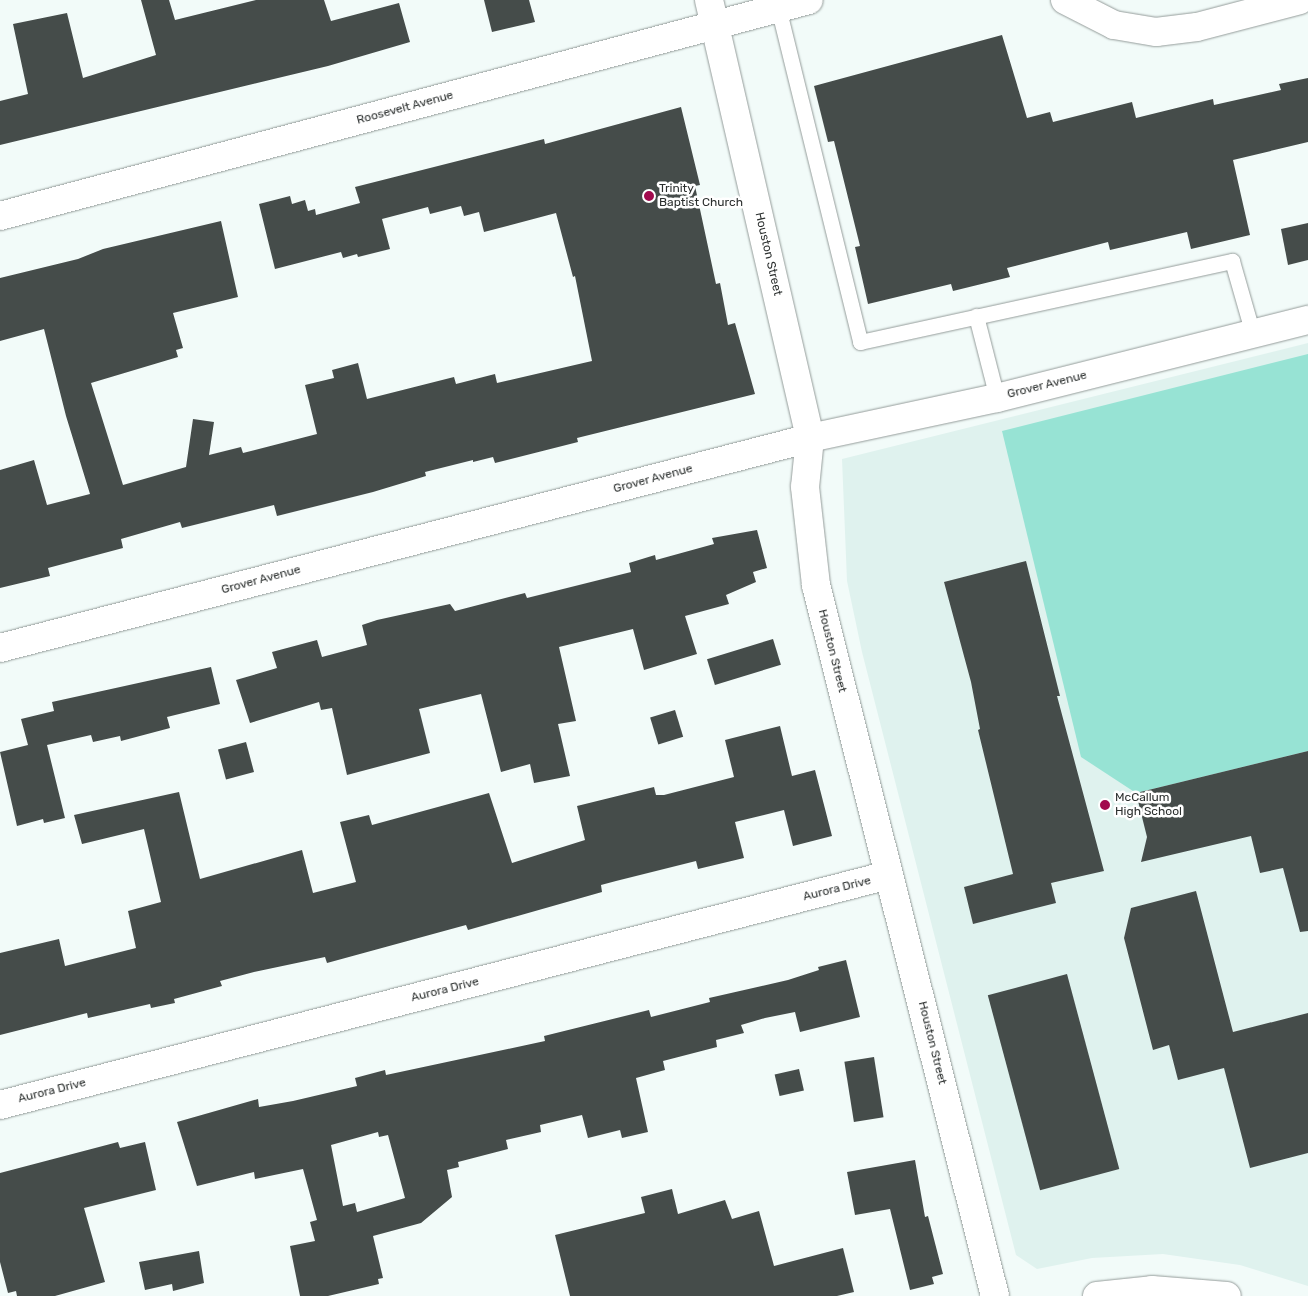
<!DOCTYPE html>
<style>
body{margin:0}
#map{position:relative;width:1308px;height:1296px;overflow:hidden;background:#f2fbf9;font-family:Rubik,sans-serif}
div>[style]{position:absolute}
[style*='--x']{left:calc(var(--x)*1px);top:calc(var(--y)*1px);width:calc(var(--w)*1px);rotate:calc(var(--a)*1deg)}
.built>*{inset:0;background:#dff2ee}
.green>*{inset:0;background:#97e3d4}
.building>*{inset:0;background:#454c4a;transform-origin:0 0}
.roads{filter:drop-shadow(0 0 1px #949c9a) drop-shadow(0 0 1px #949c9a)}
.service>*{height:15px;margin:-7.5px;padding:0 7.5px;transform-origin:7.5px;border-radius:7.5px;background:#fff}
.minor>*{height:28px;margin:-14px;padding:0 14px;transform-origin:14px;border-radius:14px;background:#fff}
.dots>*{width:14px;height:14px;translate:-50% -50%;box-sizing:border-box;border:2px solid #fff;border-radius:50%}
span{translate:-50% -50%;white-space:nowrap;text-align:center;line-height:1.15;-webkit-text-stroke:5px #fff;paint-order:stroke}
.street-label{font-size:12px;color:#2c302f}
.poi-label{font-size:12px;color:#2c302f}
.left{translate:0 -50%;text-align:left}
</style>
<div id="map">
<div class="built">
<div style="clip-path:polygon(1308px 343px,1308px 1286px,1240px 1265px,1163px 1254px,1092px 1258px,1037px 1269px,1016px 1255px,862px 652px,847px 581px,842px 459px)"></div>
</div>
<div class="green">
<div style="clip-path:polygon(1308px 354px,1308px 751px,1136px 793px,1081px 757px,1002px 431px)"></div>
</div>
<div class="building">
<div style="clip-path:polygon(141px 0,169px 0,175px 20px,256px 0,324px 0,331px 21px,399px 3px,410px 42px,328px 66px,0 145px,0 101px,28px 94px,13px 24px,67px 13px,83px 78px,156px 55px)"></div>
<div style="clip-path:polygon(484px 0,529px 0,535px 22px,492px 32px)"></div>
<div style="clip-path:polygon(1002px 35px,1027px 118px,1050px 112px,1053px 122px,1132px 102px,1136px 118px,1213px 99px,1214px 105px,1281px 90px,1279px 84px,1308px 78px,1308px 142px,1233px 160px,1250px 235px,1191px 249px,1187px 232px,1110px 250px,1108px 242px,1007px 268px,1010px 277px,953px 291px,951px 284px,868px 304px,855px 247px,860px 246px,834px 141px,828px 142px,814px 86px)"></div>
<div style="clip-path:polygon(681px 107px,700px 185px,695px 186px,716px 284px,720px 283px,728px 325px,735px 323px,755px 394px,577px 438px,578px 442px,495px 463px,493px 457px,473px 462px,473px 460px,425px 472px,426px 476px,373px 492px,277px 516px,274px 505px,182px 528px,180px 522px,121px 539px,123px 548px,48px 568px,50px 576px,0 588px,0 470px,34px 460px,47px 505px,90px 494px,66px 416px,44px 329px,0 341px,0 278px,78px 259px,103px 249px,221px 221px,238px 297px,173px 313px,183px 348px,176px 350px,178px 357px,91px 383px,123px 485px,186px 467px,193px 419px,214px 422px,209px 455px,241px 447px,243px 453px,317px 434px,305px 385px,334px 378px,332px 370px,358px 363px,367px 399px,454px 377px,456px 384px,495px 374px,497px 383px,592px 361px,575px 276px,573px 277px,556px 213px,484px 232px,479px 212px,464px 216px,461px 206px,430px 214px,428px 207px,382px 219px,390px 249px,358px 257px,357px 254px,343px 258px,341px 252px,275px 269px,259px 204px,290px 196px,292px 204px,305px 200px,308px 211px,315px 209px,316px 215px,360px 203px,355px 187px,544px 139px,545px 144px)"></div>
<div style="clip-path:polygon(1308px 223px,1308px 260px,1288px 265px,1281px 229px)"></div>
<div style="clip-path:polygon(757px 530px,767px 568px,753px 572px,756px 582px,726px 595px,729px 604px,685px 616px,697px 654px,644px 670px,633px 629px,559px 647px,576px 721px,558px 724px,570px 776px,534px 783px,530px 764px,501px 772px,481px 694px,419px 709px,430px 753px,347px 775px,332px 708px,321px 710px,319px 702px,250px 723px,236px 680px,277px 668px,272px 652px,317px 640px,322px 657px,367px 645px,362px 625px,377px 620px,450px 604px,455px 611px,525px 593px,527px 598px,631px 572px,629px 563px,655px 555px,656px 560px,714px 544px,712px 538px)"></div>
<div style="clip-path:polygon(1026px 561px,1060px 696px,1057px 696px,1104px 871px,1051px 883px,1056px 903px,973px 924px,964px 887px,1013px 874px,978px 730px,980px 729px,971px 682px,944px 582px)"></div>
<div style="left:773px;top:639px;width:27px;height:69px;rotate:73deg"></div>
<div style="clip-path:polygon(211px 667px,220px 704px,167px 717px,170px 728px,121px 741px,120px 736px,93px 742px,91px 735px,47px 745px,65px 818px,44px 823px,43px 819px,17px 826px,0 752px,28px 745px,21px 719px,54px 711px,52px 702px)"></div>
<div style="left:675px;top:710px;width:28px;height:26px;rotate:73deg"></div>
<div style="clip-path:polygon(780px 726px,792px 776px,815px 770px,832px 836px,793px 846px,784px 810px,735px 822px,744px 858px,698px 869px,696px 861px,616px 881px,601px 885px,602px 892px,468px 930px,466px 925px,327px 963px,325px 957px,254px 972px,220px 981px,222px 986px,174px 999px,175px 1003px,151px 1008px,150px 1004px,88px 1018px,87px 1013px,0 1035px,0 953px,59px 939px,65px 966px,136px 948px,128px 911px,161px 902px,144px 829px,82px 844px,74px 815px,179px 792px,200px 879px,302px 850px,313px 893px,356px 882px,340px 822px,369px 815px,372px 825px,489px 793px,512px 863px,585px 840px,577px 806px,654px 787px,656px 795px,664px 795px,734px 777px,725px 740px)"></div>
<div style="left:246px;top:742px;width:31px;height:29px;rotate:75deg"></div>
<div style="clip-path:polygon(1308px 751px,1308px 931px,1300px 932px,1283px 868px,1260px 873px,1251px 836px,1141px 862px,1147px 837px,1136px 793px)"></div>
<div style="clip-path:polygon(1196px 891px,1233px 1032px,1308px 1013px,1308px 1153px,1250px 1168px,1224px 1068px,1178px 1080px,1169px 1045px,1153px 1050px,1124px 938px,1131px 908px)"></div>
<div style="clip-path:polygon(evenodd,846px 960px,860px 1017px,800px 1032px,795px 1012px,765px 1018px,741px 1025px,744px 1033px,716px 1040px,717px 1047px,663px 1061px,665px 1070px,636px 1078px,648px 1132px,622px 1138px,620px 1130px,588px 1138px,582px 1115px,540px 1125px,541px 1132px,506px 1140px,508px 1149px,458px 1162px,459px 1167px,447px 1170px,452px 1197px,421px 1223px,373px 1236px,383px 1278px,378px 1279px,379px 1284px,328px 1296px,300px 1296px,290px 1246px,315px 1241px,310px 1222px,317px 1220px,303px 1169px,255px 1179px,254px 1172px,197px 1186px,177px 1122px,258px 1099px,259px 1107px,293px 1101px,357px 1086px,355px 1078px,385px 1070px,386px 1075px,545px 1041px,544px 1036px,649px 1010px,651px 1017px,710px 1002px,709px 998px,788px 980px,819px 970px,818px 967px,846px 960px,378px 1132px,379px 1137px,388px 1135px,405px 1198px,357px 1212px,355px 1203px,343px 1206px,331px 1145px,378px 1132px)"></div>
<div style="left:1067px;top:974px;width:202px;height:82px;rotate:75deg"></div>
<div style="left:874px;top:1057px;width:61px;height:30px;rotate:81deg"></div>
<div style="left:799px;top:1069px;width:22px;height:25px;rotate:77deg"></div>
<div style="clip-path:polygon(118px 1142px,120px 1148px,145px 1142px,156px 1190px,84px 1208px,105px 1282px,55px 1296px,17px 1296px,16px 1291px,8px 1293px,0 1262px,0 1173px)"></div>
<div style="clip-path:polygon(915px 1160px,925px 1217px,928px 1216px,943px 1274px,932px 1277px,934px 1284px,910px 1290px,890px 1209px,855px 1215px,847px 1172px)"></div>
<div style="clip-path:polygon(672px 1189px,678px 1214px,725px 1200px,732px 1219px,759px 1211px,774px 1266px,843px 1248px,854px 1292px,837px 1296px,570px 1296px,555px 1235px,645px 1213px,641px 1197px)"></div>
<div style="clip-path:polygon(199px 1251px,204px 1283px,173px 1291px,172px 1284px,145px 1290px,139px 1262px)"></div>
</div>
<div class="roads">
<div class="service">
<div style="--x:778;--y:7;--w:345;--a:76.2"></div>
<div style="--x:860;--y:342;--w:381;--a:-12.3"></div>
<div style="--x:1232;--y:261;--w:76;--a:74"></div>
<div style="--x:976;--y:316;--w:85;--a:75.6"></div>
</div>
<div class="minor">
<div style="--x:709;--y:0;--w:449;--a:77"></div>
<div style="--x:810;--y:438;--w:49;--a:95.8"></div>
<div style="--x:805;--y:487;--w:99;--a:83.6"></div>
<div style="--x:816;--y:585;--w:733;--a:75.87"></div>
<div style="--x:1065;--y:0;--w:55;--a:27"></div>
<div style="--x:1114;--y:25;--w:43;--a:9.5"></div>
<div style="--x:1156;--y:32;--w:41;--a:-7"></div>
<div style="--x:1197;--y:27;--w:106;--a:-14.7"></div>
<div style="--x:0;--y:216;--w:837;--a:-14.95"></div>
<div style="--x:0;--y:648;--w:837;--a:-14.53"></div>
<div style="--x:810;--y:438;--w:191;--a:-12.1"></div>
<div style="--x:997;--y:398;--w:321;--a:-14.1"></div>
<div style="--x:0;--y:1105;--w:918;--a:-14.51"></div>
<div style="--x:1097;--y:1296;--w:55;--a:-6.2"></div>
<div style="--x:1152;--y:1290;--w:75;--a:4.6"></div>
</div>
</div>
<div class="dots">
<div style="left:649px;top:196px;background:#a10a4d"></div>
<div style="left:1105px;top:805px;background:#a10a4d"></div>
</div>
<div class="street-label">
<span style="left:405px;top:108px;rotate:-15deg">Roosevelt Avenue</span>
<span style="left:768px;top:254px;rotate:77deg">Houston Street</span>
<span style="left:1047px;top:385px;rotate:-14deg">Grover Avenue</span>
<span style="left:653px;top:479px;rotate:-15deg">Grover Avenue</span>
<span style="left:261px;top:580px;rotate:-15deg">Grover Avenue</span>
<span style="left:832px;top:651px;rotate:76deg">Houston Street</span>
<span style="left:837px;top:889px;rotate:-14deg">Aurora Drive</span>
<span style="left:445px;top:990px;rotate:-14deg">Aurora Drive</span>
<span style="left:932px;top:1043px;rotate:76deg">Houston Street</span>
<span style="left:52px;top:1091px;rotate:-14deg">Aurora Drive</span>
</div>
<div class="poi-label">
<span class="left" style="left:659px;top:196px">Trinity<br>Baptist Church</span>
<span class="left" style="left:1115px;top:805px">McCallum<br>High School</span>
</div>
</div>
